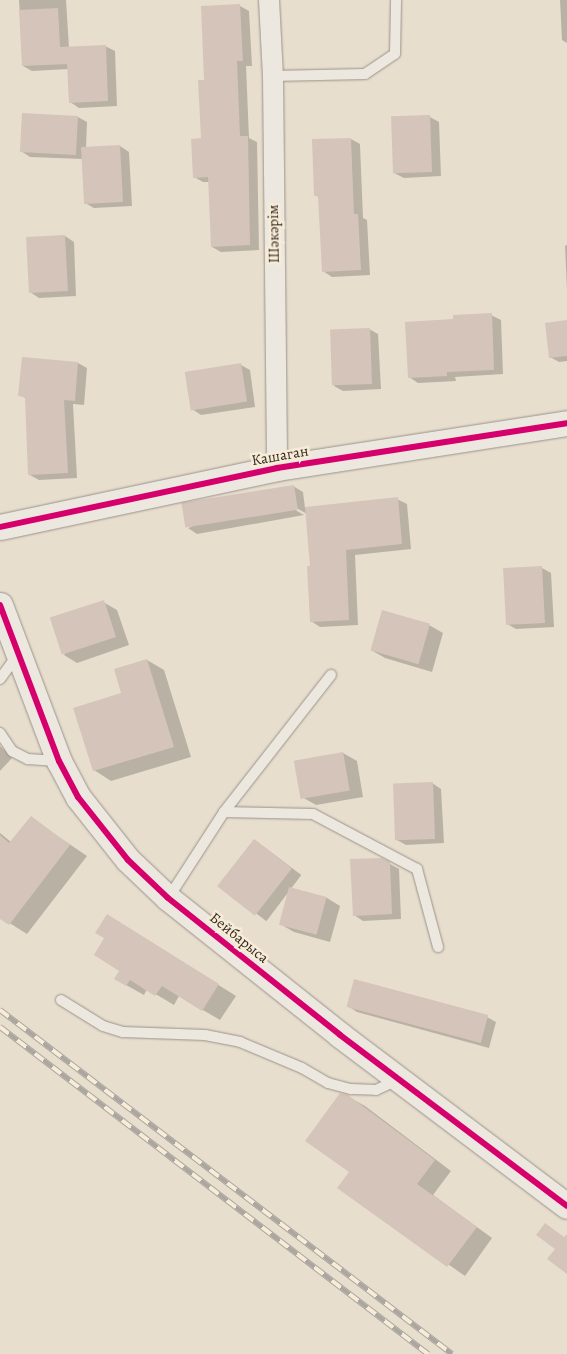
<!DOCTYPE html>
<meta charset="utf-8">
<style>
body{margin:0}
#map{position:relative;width:567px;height:1354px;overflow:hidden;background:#e8dece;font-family:Alegreya,serif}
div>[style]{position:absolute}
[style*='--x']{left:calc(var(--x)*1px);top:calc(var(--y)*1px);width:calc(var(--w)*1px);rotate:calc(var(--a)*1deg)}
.shadow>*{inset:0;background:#0003;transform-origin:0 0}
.building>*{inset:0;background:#d5c4ba;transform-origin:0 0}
.roads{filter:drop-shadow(0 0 1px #9a9389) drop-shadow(0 0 1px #9a9389)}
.service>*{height:10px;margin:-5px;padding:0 5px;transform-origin:5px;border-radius:5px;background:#ece7df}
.minor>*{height:20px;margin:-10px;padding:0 10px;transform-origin:10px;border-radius:10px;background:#ece7df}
.tertiary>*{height:25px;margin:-12.5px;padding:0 12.5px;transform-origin:12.5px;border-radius:12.5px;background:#ece7df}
.rail>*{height:5.5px;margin-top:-2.75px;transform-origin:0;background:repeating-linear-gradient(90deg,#f7ecd8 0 11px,#aba69f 0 22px);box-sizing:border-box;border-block:1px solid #aba69f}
.cycleway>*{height:6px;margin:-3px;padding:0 3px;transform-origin:3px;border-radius:3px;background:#d6006c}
span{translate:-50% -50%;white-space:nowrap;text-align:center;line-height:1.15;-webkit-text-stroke:5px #f7ecd8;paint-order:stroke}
.street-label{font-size:15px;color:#33281e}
</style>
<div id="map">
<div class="shadow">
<div style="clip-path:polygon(19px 0,66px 0,69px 48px,105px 46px,115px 51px,117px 106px,79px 108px,70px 102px,69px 69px,32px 71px,23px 66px)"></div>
<div style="clip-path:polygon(560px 0,567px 0,567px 43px,562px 40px)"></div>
<div style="clip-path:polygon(240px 6px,249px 11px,252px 66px,246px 66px,249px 138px,257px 142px,259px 250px,221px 252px,212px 247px,209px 182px,203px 182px,194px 177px,202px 139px,206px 81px,202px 7px)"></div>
<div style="clip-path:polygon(78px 117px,87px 122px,86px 148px,120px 146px,129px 152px,132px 206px,94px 208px,85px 203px,83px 159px,30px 157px,21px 151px)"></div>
<div style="clip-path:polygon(430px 117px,439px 122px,441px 176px,404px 178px,394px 173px)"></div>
<div style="clip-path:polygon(351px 139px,360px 144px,363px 218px,367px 220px,370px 275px,332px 277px,323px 271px,320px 198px,315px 195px)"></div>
<div style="clip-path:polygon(65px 236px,74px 242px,76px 296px,39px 298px,30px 292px)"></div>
<div style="clip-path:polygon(567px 245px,567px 290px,565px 246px)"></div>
<div style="clip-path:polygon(491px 315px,501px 320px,503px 374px,455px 377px,456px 381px,418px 383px,409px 377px,454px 320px)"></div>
<div style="clip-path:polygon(567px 321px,567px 361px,559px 362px,550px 357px)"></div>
<div style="clip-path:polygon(369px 329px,378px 334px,381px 389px,343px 391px,334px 386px)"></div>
<div style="clip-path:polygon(23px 358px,78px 363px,87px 368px,84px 405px,73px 404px,77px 478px,39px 480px,30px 475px,27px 399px,20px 395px)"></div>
<div style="clip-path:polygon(241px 365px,250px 370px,255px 407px,201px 415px,192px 409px)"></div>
<div style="clip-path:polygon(293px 486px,303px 492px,305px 508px,397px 499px,407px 504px,411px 549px,355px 555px,358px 625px,320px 627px,311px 621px,312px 567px,307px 514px,293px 506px,292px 508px,304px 515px,197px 534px,188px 528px)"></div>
<div style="clip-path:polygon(542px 568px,551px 573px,554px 627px,516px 629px,507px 624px)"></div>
<div style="clip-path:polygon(103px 602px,117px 610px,129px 645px,77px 663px,64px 655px)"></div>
<div style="clip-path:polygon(429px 625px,443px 633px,432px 672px,385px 658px,371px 650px)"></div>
<div style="clip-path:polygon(147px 660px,164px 670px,191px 757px,111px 781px,94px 770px,123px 694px)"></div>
<div style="clip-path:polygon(0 746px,12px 758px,0 771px)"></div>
<div style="clip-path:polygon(343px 753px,357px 761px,363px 797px,316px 805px,302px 797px)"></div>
<div style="clip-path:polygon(432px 783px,441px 789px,444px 843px,406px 845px,397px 840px)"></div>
<div style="clip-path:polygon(31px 818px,87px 856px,27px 934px,0 917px,0 833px,11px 842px)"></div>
<div style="left:255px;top:840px;width:58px;height:58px;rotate:37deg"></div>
<div style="clip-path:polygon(381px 859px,399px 869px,401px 919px,363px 921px,354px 915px)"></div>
<div style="clip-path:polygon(290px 888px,327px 898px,340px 906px,330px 942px,294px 932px,280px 924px)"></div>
<div style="clip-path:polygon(125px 926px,236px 996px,220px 1020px,179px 996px,174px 1005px,147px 989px,144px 995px,126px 985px,106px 938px)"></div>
<div style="clip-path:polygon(348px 1006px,487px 1017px,496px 1022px,489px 1048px,357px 1012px)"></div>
<div style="clip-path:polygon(347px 1096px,365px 1106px,451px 1171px,433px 1195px,492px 1238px,465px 1276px,339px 1188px,350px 1172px)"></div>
</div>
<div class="building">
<div style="clip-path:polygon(240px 4px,243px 61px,237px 61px,240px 136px,248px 136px,250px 245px,211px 247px,208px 177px,193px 178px,191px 139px,201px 138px,198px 80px,204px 80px,201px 6px)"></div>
<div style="clip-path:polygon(58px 8px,60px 47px,106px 45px,108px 101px,69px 103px,67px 64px,22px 66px,19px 10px)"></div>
<div style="left:22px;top:113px;width:56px;height:39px;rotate:3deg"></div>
<div style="left:430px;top:115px;width:57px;height:39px;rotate:88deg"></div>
<div style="clip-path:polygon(351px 138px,354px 214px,358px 214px,361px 270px,322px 272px,318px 196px,314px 196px,312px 139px)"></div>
<div style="left:120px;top:145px;width:57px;height:39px;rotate:87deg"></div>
<div style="left:65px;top:235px;width:56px;height:39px;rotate:87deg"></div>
<div style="clip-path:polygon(492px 313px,494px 370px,447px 372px,447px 376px,408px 378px,405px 322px,453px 319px,453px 315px)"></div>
<div style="clip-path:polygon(567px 320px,567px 356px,549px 358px,545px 323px)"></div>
<div style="left:370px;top:328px;width:56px;height:40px;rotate:88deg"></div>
<div style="clip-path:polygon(22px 357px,78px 362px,75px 401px,64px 400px,68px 473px,28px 475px,25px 397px,18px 396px)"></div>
<div style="left:241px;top:363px;width:39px;height:57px;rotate:81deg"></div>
<div style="left:294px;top:485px;width:25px;height:114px;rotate:81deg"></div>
<div style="clip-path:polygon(398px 497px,402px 544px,346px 550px,349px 620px,310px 622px,307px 566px,310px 566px,305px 507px)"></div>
<div style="left:542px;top:566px;width:57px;height:39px;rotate:87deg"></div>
<div style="left:104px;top:600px;width:39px;height:57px;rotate:72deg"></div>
<div style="left:382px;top:610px;width:50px;height:42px;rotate:16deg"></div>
<div style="clip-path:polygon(147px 659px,174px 747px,93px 771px,73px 708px,121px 693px,114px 669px)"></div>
<div style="left:343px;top:752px;width:39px;height:50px;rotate:80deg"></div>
<div style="left:433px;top:782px;width:57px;height:40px;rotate:88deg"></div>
<div style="clip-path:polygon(31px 816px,70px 845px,9px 925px,0 919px,0 835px,9px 843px)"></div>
<div style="left:254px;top:839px;width:48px;height:60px;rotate:38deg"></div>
<div style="clip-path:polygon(382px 858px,390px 862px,392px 914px,353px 916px,350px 859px)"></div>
<div style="left:289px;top:887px;width:39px;height:39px;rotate:15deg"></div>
<div style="clip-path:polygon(107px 914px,219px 984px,202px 1011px,162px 986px,155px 996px,130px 980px,126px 986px,114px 979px,119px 971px,94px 955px,104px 938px,95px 933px)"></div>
<div style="left:354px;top:979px;width:139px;height:29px;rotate:15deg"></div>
<div style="clip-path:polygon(340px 1093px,348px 1095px,435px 1160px,417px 1184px,477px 1227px,447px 1267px,337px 1188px,349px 1172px,305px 1141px)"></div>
<div style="clip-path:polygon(545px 1223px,564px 1237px,567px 1234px,567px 1274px,547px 1259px,555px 1249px,536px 1235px)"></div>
</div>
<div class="roads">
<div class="service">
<div style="--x:273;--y:76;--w:92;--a:-1.2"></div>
<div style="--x:365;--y:74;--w:36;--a:-34"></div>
<div style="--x:395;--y:54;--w:54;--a:-88.9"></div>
<div style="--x:0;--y:679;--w:29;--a:-54"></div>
<div style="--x:0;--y:733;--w:22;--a:56"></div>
<div style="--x:12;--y:751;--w:18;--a:27"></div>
<div style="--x:28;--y:759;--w:29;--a:4"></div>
<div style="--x:224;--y:812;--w:89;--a:1.3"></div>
<div style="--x:313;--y:814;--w:118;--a:27.9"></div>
<div style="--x:417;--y:869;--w:81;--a:74.9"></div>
<div style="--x:169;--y:897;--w:101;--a:-57.1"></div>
<div style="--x:224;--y:812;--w:174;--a:-52"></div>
<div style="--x:61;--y:1000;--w:49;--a:31.8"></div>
<div style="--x:103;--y:1026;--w:21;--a:17"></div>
<div style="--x:123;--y:1032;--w:82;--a:2.1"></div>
<div style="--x:205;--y:1035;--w:36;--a:11"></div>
<div style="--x:240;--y:1042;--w:67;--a:22.8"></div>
<div style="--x:302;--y:1068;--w:30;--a:30"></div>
<div style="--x:328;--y:1083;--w:24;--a:15"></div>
<div style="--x:351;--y:1089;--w:25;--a:2"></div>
<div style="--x:376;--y:1090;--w:23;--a:-25"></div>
</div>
<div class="minor">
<div style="--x:269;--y:0;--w:76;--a:87"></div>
<div style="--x:273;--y:76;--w:392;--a:89.4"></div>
</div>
<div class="tertiary">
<div style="--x:0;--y:527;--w:283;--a:-12"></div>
<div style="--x:277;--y:468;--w:293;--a:-8.8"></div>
<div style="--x:0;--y:605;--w:167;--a:69.3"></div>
<div style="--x:59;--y:761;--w:41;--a:62.2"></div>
<div style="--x:78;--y:797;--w:80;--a:51.6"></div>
<div style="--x:128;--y:860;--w:55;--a:43.5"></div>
<div style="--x:168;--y:898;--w:220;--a:38.5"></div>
<div style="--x:340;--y:1035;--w:284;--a:37"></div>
</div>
</div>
<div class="rail">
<div style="--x:0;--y:1010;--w:568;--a:37.27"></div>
<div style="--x:0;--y:1027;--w:539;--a:37.38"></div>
</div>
<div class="cycleway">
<div style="--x:0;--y:527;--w:283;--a:-12"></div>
<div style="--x:277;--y:468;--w:293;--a:-8.8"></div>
<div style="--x:0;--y:605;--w:167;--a:69.3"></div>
<div style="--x:59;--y:761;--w:41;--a:62.2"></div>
<div style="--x:78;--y:797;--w:80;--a:51.6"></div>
<div style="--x:128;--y:860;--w:55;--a:43.5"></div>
<div style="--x:168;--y:898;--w:220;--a:38.5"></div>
<div style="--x:340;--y:1035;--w:284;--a:37"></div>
</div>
<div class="street-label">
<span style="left:274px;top:234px;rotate:-91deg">Шәкәрім</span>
<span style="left:280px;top:456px;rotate:-10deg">Кашаган</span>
<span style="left:239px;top:938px;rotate:39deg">Бейбарыса</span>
</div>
</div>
